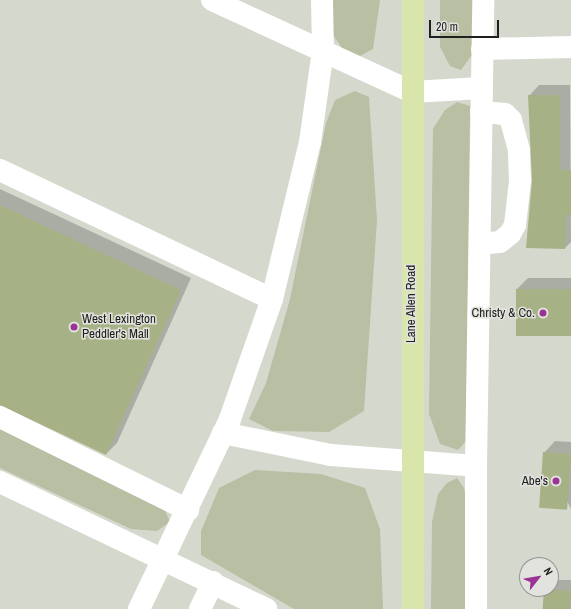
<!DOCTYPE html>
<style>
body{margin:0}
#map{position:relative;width:571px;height:609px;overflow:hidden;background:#e2e3de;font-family:"Archivo Narrow",sans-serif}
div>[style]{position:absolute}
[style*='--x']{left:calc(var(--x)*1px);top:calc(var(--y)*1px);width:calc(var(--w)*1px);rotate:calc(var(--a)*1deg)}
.built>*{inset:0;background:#d5d9cd}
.green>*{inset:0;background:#b8bfa3}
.shadow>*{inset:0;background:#0003}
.building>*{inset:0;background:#a6b186;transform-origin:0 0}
.minor>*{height:22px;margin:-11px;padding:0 11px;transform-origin:11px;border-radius:11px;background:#fff}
.major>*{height:22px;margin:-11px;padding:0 11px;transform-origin:11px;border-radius:11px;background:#d9e6ab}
.dots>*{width:11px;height:11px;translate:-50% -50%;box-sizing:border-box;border:2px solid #e2e3de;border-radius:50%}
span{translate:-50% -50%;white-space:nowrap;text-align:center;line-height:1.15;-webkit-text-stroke:3px #e2e3de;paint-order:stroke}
.street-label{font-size:13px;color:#20211f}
.poi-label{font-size:13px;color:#20211f}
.right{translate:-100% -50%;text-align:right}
.left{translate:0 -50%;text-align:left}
.north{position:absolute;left:519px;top:557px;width:40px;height:40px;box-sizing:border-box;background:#e2e3de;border:1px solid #949592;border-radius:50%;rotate:59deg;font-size:11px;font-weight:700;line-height:16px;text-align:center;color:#20211f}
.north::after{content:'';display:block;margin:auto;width:14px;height:18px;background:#9b3396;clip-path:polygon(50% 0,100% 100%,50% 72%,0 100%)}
.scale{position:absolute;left:429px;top:20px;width:70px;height:18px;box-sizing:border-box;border:2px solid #20211f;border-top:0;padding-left:5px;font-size:12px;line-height:14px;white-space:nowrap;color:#20211f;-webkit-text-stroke:3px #e2e3de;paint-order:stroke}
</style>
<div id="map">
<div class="built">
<div style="clip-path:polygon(evenodd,0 0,571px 0,571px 609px,0 609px,0 0,527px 565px,551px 565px,551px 589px,527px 589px,527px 565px)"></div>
</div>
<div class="green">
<div style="clip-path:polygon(332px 0,380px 0,373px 49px,360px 56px,346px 54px,333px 35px)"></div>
<div style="clip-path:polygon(440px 0,473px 0,472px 55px,461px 70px,450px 66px,440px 47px)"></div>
<div style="clip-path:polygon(355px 91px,369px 97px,377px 220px,364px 411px,329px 432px,273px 431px,249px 419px,266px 383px,290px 299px,326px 123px,335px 100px)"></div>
<div style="clip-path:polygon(457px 102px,470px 106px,466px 441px,458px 450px,440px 444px,429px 414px,433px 129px,445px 110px)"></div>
<div style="clip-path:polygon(0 426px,164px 508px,170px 522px,157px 531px,131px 529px,0 468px)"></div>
<div style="clip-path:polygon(255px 470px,321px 474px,365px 488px,380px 529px,383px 609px,294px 609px,201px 555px,201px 531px,219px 488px)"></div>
<div style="clip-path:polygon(457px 478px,464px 488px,466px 498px,466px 609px,431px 609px,432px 522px,438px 494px,447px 483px)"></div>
</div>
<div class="shadow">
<div style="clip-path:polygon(539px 85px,570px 85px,571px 242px,565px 248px,533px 181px,529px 96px)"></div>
<div style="clip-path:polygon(0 189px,191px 278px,117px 443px,106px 454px,0 405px)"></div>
<div style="clip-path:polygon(528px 278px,571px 278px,571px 335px,517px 289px)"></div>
<div style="clip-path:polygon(555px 441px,571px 442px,571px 509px,544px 453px)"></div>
<div style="clip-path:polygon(556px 580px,571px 580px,571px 609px,544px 609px,545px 590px,551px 589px)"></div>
</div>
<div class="building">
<div style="clip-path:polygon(528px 95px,560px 95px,560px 170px,571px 170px,571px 215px,566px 215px,565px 249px,526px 248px,532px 181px)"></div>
<div style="clip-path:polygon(0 205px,181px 290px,106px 455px,0 405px)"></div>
<div style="left:516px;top:289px;width:55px;height:47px"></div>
<div style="left:543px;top:452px;width:28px;height:56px;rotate:4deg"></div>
<div style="left:544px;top:589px;width:27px;height:20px;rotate:4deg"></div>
</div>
<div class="minor">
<div style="--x:212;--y:0;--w:220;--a:24.7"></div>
<div style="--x:412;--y:92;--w:69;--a:-3.3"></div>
<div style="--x:482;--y:49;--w:89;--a:-1.3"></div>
<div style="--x:0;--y:170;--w:301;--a:25.4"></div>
<div style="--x:480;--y:244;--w:20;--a:-6"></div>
<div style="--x:500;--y:242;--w:13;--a:-39"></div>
<div style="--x:510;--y:234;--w:10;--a:-61"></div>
<div style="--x:515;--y:225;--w:44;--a:-83.5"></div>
<div style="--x:520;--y:181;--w:31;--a:-92"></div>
<div style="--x:519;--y:150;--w:31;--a:-105"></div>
<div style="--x:511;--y:120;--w:8;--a:-135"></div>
<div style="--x:505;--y:114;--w:24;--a:-175"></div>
<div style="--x:0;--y:417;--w:210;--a:26.3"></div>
<div style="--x:223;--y:433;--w:110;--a:11.5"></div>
<div style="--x:331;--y:455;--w:145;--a:4.3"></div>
<div style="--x:476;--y:466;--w:143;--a:90"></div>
<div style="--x:476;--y:466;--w:466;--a:-89.1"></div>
<div style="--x:0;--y:482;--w:295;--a:25.5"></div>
<div style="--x:139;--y:609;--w:211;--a:-64.4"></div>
<div style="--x:230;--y:419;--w:127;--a:-70.7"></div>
<div style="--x:272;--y:299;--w:162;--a:-76.4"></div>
<div style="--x:310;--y:142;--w:92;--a:-81.9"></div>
<div style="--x:323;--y:51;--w:51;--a:-91.1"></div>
<div style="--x:200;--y:609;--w:30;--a:-64"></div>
</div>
<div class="major">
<div style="--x:413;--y:0;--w:609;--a:90"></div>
</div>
<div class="dots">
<div style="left:543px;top:313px;background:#9b3396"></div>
<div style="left:74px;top:327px;background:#9b3396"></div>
<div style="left:556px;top:481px;background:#9b3396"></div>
</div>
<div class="street-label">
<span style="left:411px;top:304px;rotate:-90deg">Lane Allen Road</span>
</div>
<div class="poi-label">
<span class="right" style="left:535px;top:313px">Christy &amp; Co.</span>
<span class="left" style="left:82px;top:327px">West Lexington<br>Peddler's Mall</span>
<span class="right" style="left:548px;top:481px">Abe's</span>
</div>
<div class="north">N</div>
<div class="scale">20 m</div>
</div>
